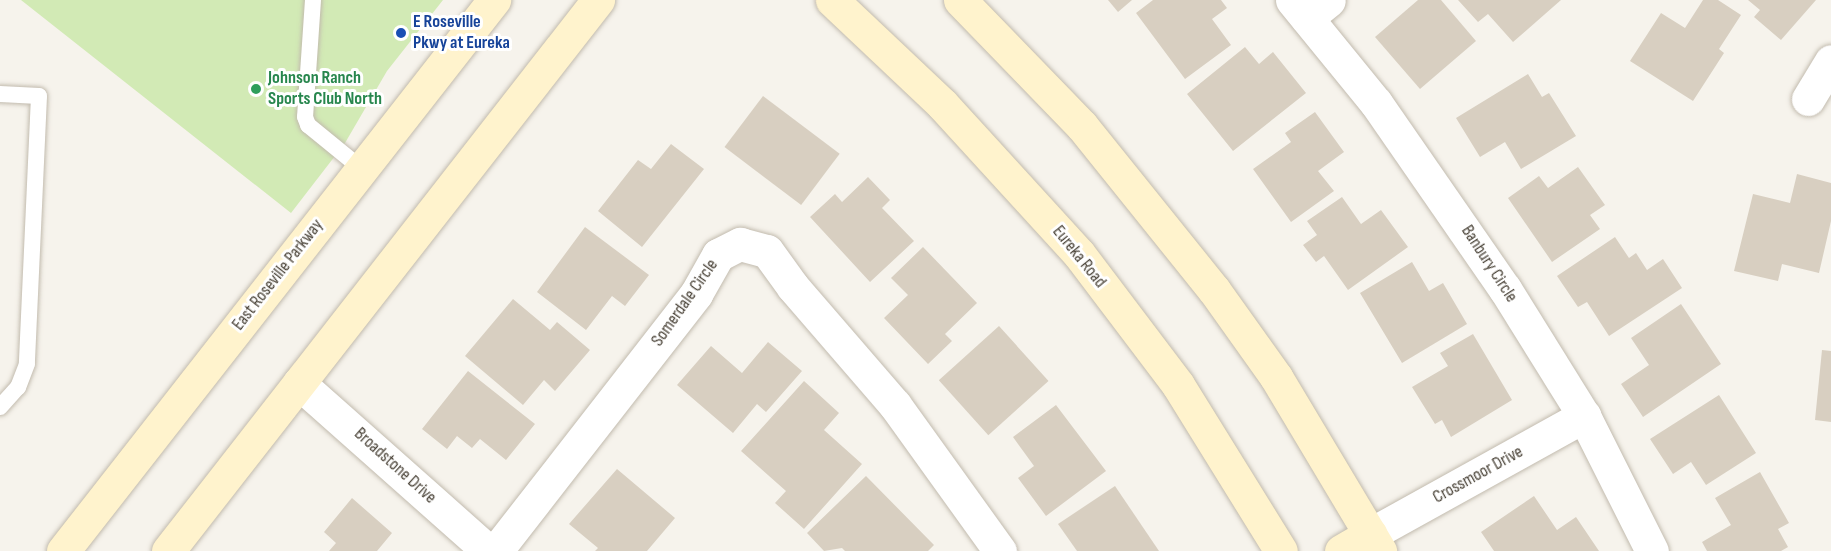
<!DOCTYPE html>
<style>
body{margin:0}
#map{position:relative;width:1831px;height:551px;overflow:hidden;background:#f6f3ec;font-family:"Sofia Sans Condensed",sans-serif}
div>[style]{position:absolute}
[style*='--x']{left:calc(var(--x)*1px);top:calc(var(--y)*1px);width:calc(var(--w)*1px);rotate:calc(var(--a)*1deg)}
.green>*{inset:0;background:#d2eab5}
.building>*{inset:0;background:#d8cfc1;transform-origin:0 0}
.roads{filter:drop-shadow(0 0 2px #c2bbae) drop-shadow(0 0 2px #c2bbae)}
.service>*{height:16px;margin:-8px;padding:0 8px;transform-origin:8px;border-radius:8px;background:#fff}
.minor>*{height:33px;margin:-16.5px;padding:0 16.5px;transform-origin:16.5px;border-radius:16.5px;background:#fff}
.secondary>*{height:33px;margin:-16.5px;padding:0 16.5px;transform-origin:16.5px;border-radius:16.5px;background:#fff3cd}
.dots>*{width:16px;height:16px;translate:-50% -50%;box-sizing:border-box;border:3px solid #fff;border-radius:50%}
span{translate:-50% -50%;white-space:nowrap;text-align:center;line-height:1.15;-webkit-text-stroke:6px #fff;paint-order:stroke}
.transit-label{font-size:18px;color:#164399;font-weight:700}
.left{translate:0 -50%;text-align:left}
.leisure-label{font-size:18px;color:#27864d;font-weight:700}
.street-label{font-size:18px;color:#4b4439}
</style>
<div id="map">
<div class="green">
<div style="clip-path:polygon(21px 0,443px 0,387px 71px,345px 143px,291px 213px)"></div>
</div>
<div class="building">
<div style="clip-path:polygon(1108px 0,1132px 0,1118px 12px)"></div>
<div style="clip-path:polygon(1153px 0,1221px 0,1227px 8px,1212px 19px,1231px 45px,1185px 79px,1136px 13px)"></div>
<div style="clip-path:polygon(1418px 0,1441px 0,1476px 41px,1420px 89px,1375px 37px)"></div>
<div style="clip-path:polygon(1458px 0,1561px 0,1513px 42px,1488px 14px,1478px 22px)"></div>
<div style="clip-path:polygon(1703px 0,1718px 0,1741px 15px,1719px 49px,1724px 53px,1693px 101px,1630px 61px,1661px 13px,1685px 28px)"></div>
<div style="clip-path:polygon(1748px 0,1816px 0,1781px 40px,1754px 17px,1760px 10px)"></div>
<div style="clip-path:polygon(1245px 47px,1259px 64px,1273px 52px,1306px 93px,1233px 151px,1187px 94px)"></div>
<div style="clip-path:polygon(1528px 74px,1542px 97px,1549px 93px,1576px 136px,1521px 169px,1505px 142px,1480px 157px,1456px 118px)"></div>
<div style="left:763px;top:96px;width:96px;height:64px;rotate:37deg"></div>
<div style="clip-path:polygon(1315px 112px,1344px 152px,1318px 171px,1334px 191px,1291px 222px,1253px 169px,1291px 142px,1285px 133px)"></div>
<div style="clip-path:polygon(671px 144px,704px 169px,642px 247px,598px 211px,638px 160px,651px 169px)"></div>
<div style="clip-path:polygon(1578px 167px,1605px 205px,1590px 215px,1600px 229px,1552px 262px,1508px 198px,1539px 176px,1548px 188px)"></div>
<div style="clip-path:polygon(1797px 174px,1831px 183px,1831px 221px,1819px 273px,1782px 264px,1778px 281px,1734px 271px,1753px 194px,1790px 203px)"></div>
<div style="clip-path:polygon(868px 177px,890px 200px,882px 208px,914px 241px,870px 282px,810px 217px,835px 194px,842px 202px)"></div>
<div style="clip-path:polygon(1342px 197px,1361px 224px,1381px 210px,1408px 247px,1348px 290px,1324px 256px,1316px 262px,1303px 245px,1317px 235px,1307px 221px)"></div>
<div style="clip-path:polygon(585px 227px,649px 275px,625px 306px,612px 296px,586px 330px,537px 292px)"></div>
<div style="clip-path:polygon(1615px 237px,1629px 258px,1636px 253px,1647px 270px,1663px 259px,1682px 288px,1609px 336px,1587px 302px,1578px 307px,1557px 276px)"></div>
<div style="clip-path:polygon(923px 247px,977px 303px,945px 334px,952px 341px,928px 364px,884px 318px,908px 295px,891px 278px)"></div>
<div style="clip-path:polygon(1412px 262px,1429px 291px,1443px 283px,1467px 324px,1402px 363px,1360px 293px)"></div>
<div style="clip-path:polygon(513px 299px,550px 330px,557px 322px,590px 350px,555px 391px,544px 380px,523px 405px,465px 356px)"></div>
<div style="clip-path:polygon(1681px 304px,1721px 364px,1643px 417px,1621px 384px,1649px 365px,1631px 338px)"></div>
<div style="left:999px;top:326px;width:74px;height:81px;rotate:48deg"></div>
<div style="clip-path:polygon(1473px 334px,1512px 400px,1451px 437px,1442px 420px,1435px 424px,1412px 387px,1448px 366px,1440px 353px)"></div>
<div style="clip-path:polygon(768px 342px,802px 371px,766px 412px,757px 404px,733px 433px,677px 385px,711px 346px,742px 373px)"></div>
<div style="clip-path:polygon(1822px 350px,1831px 351px,1831px 422px,1815px 420px)"></div>
<div style="clip-path:polygon(468px 371px,535px 424px,506px 460px,480px 439px,472px 448px,457px 436px,447px 449px,422px 429px)"></div>
<div style="clip-path:polygon(804px 381px,839px 413px,824px 430px,862px 464px,804px 529px,775px 503px,786px 491px,741px 451px)"></div>
<div style="clip-path:polygon(1719px 395px,1756px 453px,1706px 485px,1691px 462px,1673px 474px,1650px 439px)"></div>
<div style="clip-path:polygon(1056px 405px,1106px 471px,1046px 516px,1018px 478px,1034px 466px,1013px 437px)"></div>
<div style="clip-path:polygon(617px 469px,675px 518px,647px 551px,595px 551px,598px 548px,569px 524px)"></div>
<div style="clip-path:polygon(1760px 472px,1789px 523px,1778px 529px,1788px 547px,1781px 551px,1707px 551px,1702px 542px,1731px 525px,1715px 498px)"></div>
<div style="clip-path:polygon(866px 476px,934px 545px,928px 551px,845px 551px,842px 548px,824px 551px,807px 533px)"></div>
<div style="clip-path:polygon(1115px 486px,1159px 551px,1077px 551px,1058px 524px)"></div>
<div style="clip-path:polygon(1534px 496px,1557px 530px,1576px 517px,1599px 551px,1494px 551px,1481px 532px)"></div>
<div style="clip-path:polygon(352px 498px,392px 533px,377px 551px,329px 551px,336px 543px,324px 532px)"></div>
</div>
<div class="roads">
<div class="service">
<div style="--x:313;--y:0;--w:117;--a:93.9"></div>
<div style="--x:305;--y:117;--w:9;--a:69"></div>
<div style="--x:308;--y:125;--w:70;--a:39.2"></div>
<div style="--x:0;--y:94;--w:39;--a:3"></div>
<div style="--x:39;--y:96;--w:268;--a:92.6"></div>
<div style="--x:27;--y:364;--w:25;--a:111"></div>
<div style="--x:18;--y:387;--w:27;--a:132"></div>
</div>
<div class="minor">
<div style="--x:1292;--y:0;--w:133;--a:50.8"></div>
<div style="--x:1376;--y:103;--w:226;--a:55.3"></div>
<div style="--x:1505;--y:289;--w:150;--a:58.1"></div>
<div style="--x:1584;--y:416;--w:151;--a:63.3"></div>
<div style="--x:1307;--y:18;--w:28;--a:-39"></div>
<div style="--x:1808;--y:99;--w:44;--a:-58.8"></div>
<div style="--x:299;--y:383;--w:253;--a:41.6"></div>
<div style="--x:1371;--y:534;--w:244;--a:-29"></div>
<div style="--x:496;--y:551;--w:326;--a:-52.1"></div>
<div style="--x:696;--y:294;--w:45;--a:-60.6"></div>
<div style="--x:718;--y:255;--w:25;--a:-27"></div>
<div style="--x:740;--y:244;--w:28;--a:15"></div>
<div style="--x:767;--y:251;--w:44;--a:54.2"></div>
<div style="--x:793;--y:287;--w:156;--a:49.2"></div>
<div style="--x:895;--y:405;--w:180;--a:54.3"></div>
</div>
<div class="secondary">
<div style="--x:832;--y:0;--w:151;--a:43.4"></div>
<div style="--x:942;--y:104;--w:203;--a:47.6"></div>
<div style="--x:1079;--y:254;--w:164;--a:52.9"></div>
<div style="--x:1178;--y:385;--w:195;--a:58.2"></div>
<div style="--x:960;--y:0;--w:175;--a:45.9"></div>
<div style="--x:1082;--y:126;--w:211;--a:51.2"></div>
<div style="--x:1214;--y:290;--w:107;--a:54.5"></div>
<div style="--x:1276;--y:377;--w:203;--a:59.1"></div>
<div style="--x:63;--y:551;--w:700;--a:-51.97"></div>
<div style="--x:168;--y:551;--w:699;--a:-52.03"></div>
<div style="--x:1341;--y:551;--w:34;--a:-30"></div>
</div>
</div>
<div class="dots">
<div style="left:401px;top:33px;background:#1a4fb4"></div>
<div style="left:256px;top:89px;background:#2e9e5b"></div>
</div>
<div class="transit-label">
<span class="left" style="left:413px;top:33px">E Roseville<br>Pkwy at Eureka</span>
</div>
<div class="leisure-label">
<span class="left" style="left:268px;top:89px">Johnson Ranch<br>Sports Club North</span>
</div>
<div class="street-label">
<span style="left:1079px;top:257px;rotate:51deg">Eureka Road</span>
<span style="left:1489px;top:264px;rotate:57deg">Banbury Circle</span>
<span style="left:278px;top:275px;rotate:-52deg">East Roseville Parkway</span>
<span style="left:685px;top:303px;rotate:-55deg">Somerdale Circle</span>
<span style="left:395px;top:466px;rotate:42deg">Broadstone Drive</span>
<span style="left:1478px;top:475px;rotate:-29deg">Crossmoor Drive</span>
</div>
</div>
